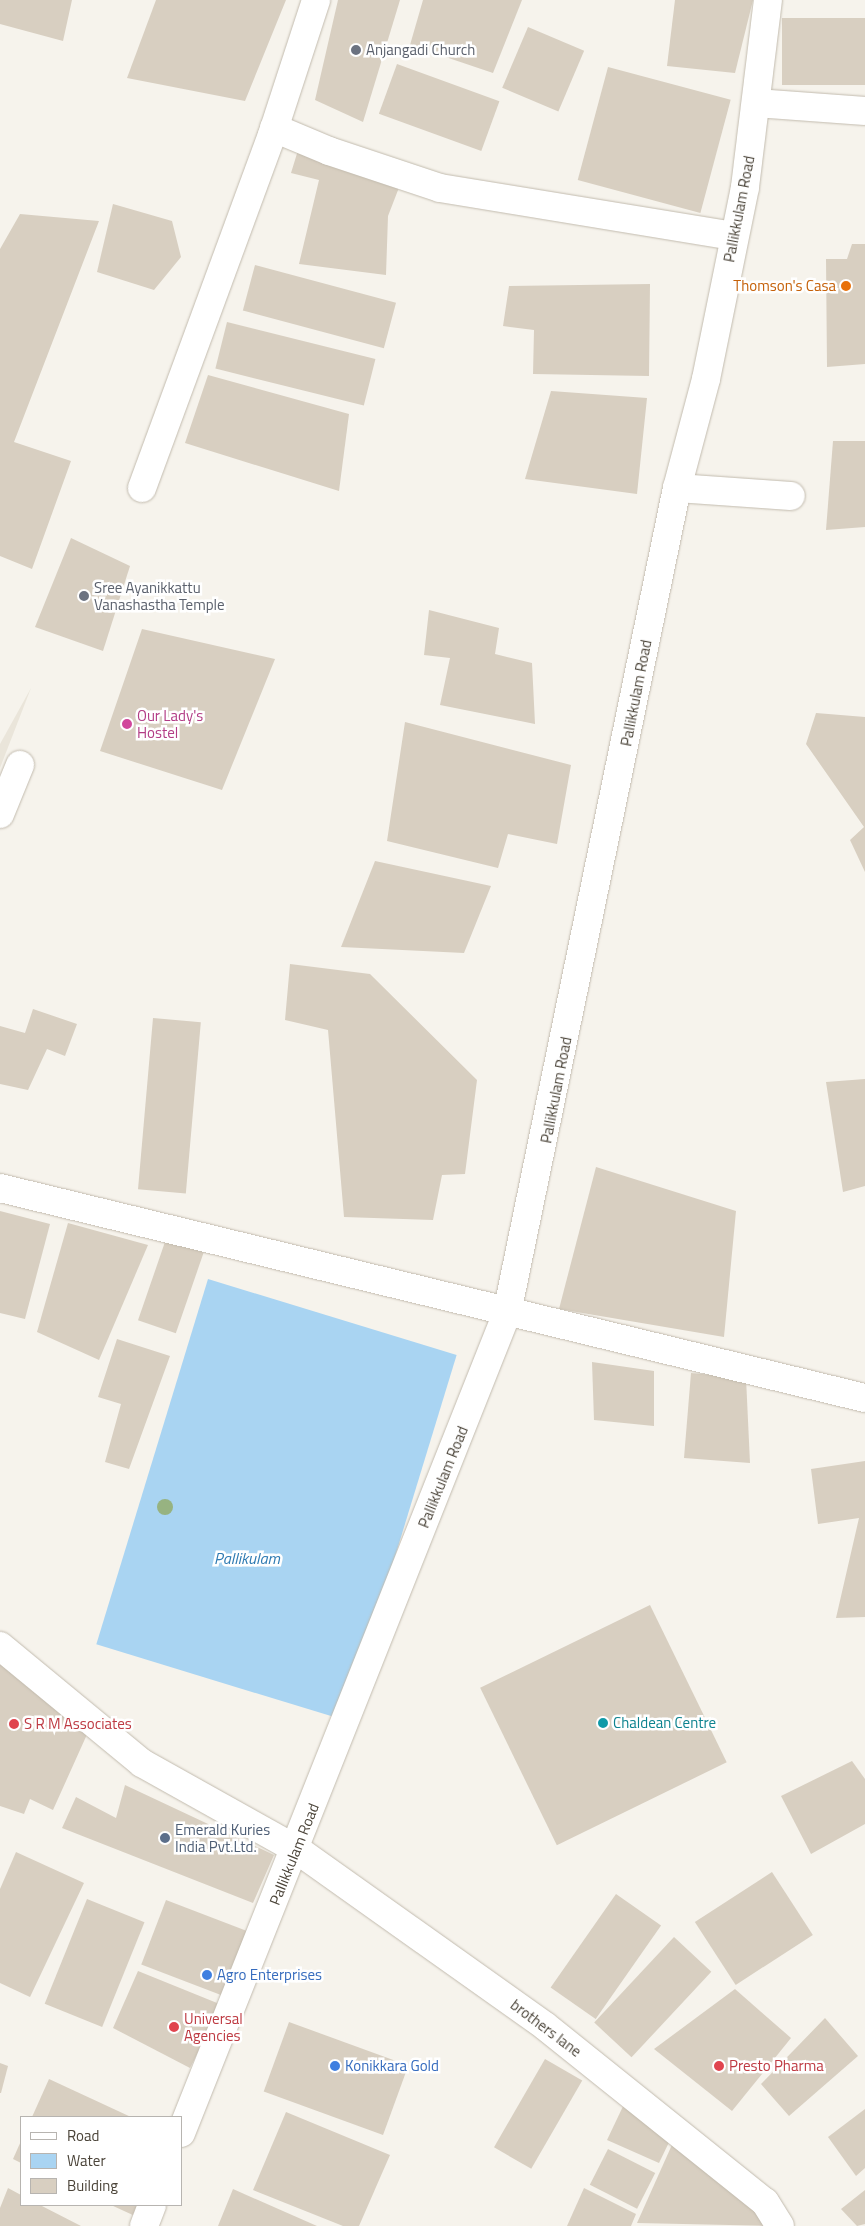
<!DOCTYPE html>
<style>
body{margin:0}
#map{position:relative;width:865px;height:2226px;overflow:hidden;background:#f6f3ec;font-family:"Titillium Web",sans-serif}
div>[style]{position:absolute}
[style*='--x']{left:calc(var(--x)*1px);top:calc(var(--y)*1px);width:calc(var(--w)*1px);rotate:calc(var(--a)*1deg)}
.residential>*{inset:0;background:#eae5da}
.water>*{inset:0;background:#a9d4f2;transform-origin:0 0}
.building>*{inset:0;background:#d8cfc1;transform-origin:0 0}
.roads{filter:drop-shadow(0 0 1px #c2bbae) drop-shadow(0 0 1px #c2bbae)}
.minor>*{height:28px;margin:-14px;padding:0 14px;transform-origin:14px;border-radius:14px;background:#fff}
.trees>*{width:16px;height:16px;margin:-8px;border-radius:50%;background:#97b381}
.dots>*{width:14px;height:14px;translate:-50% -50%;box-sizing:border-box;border:2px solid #fff;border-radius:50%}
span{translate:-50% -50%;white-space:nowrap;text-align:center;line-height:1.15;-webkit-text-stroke:5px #fff;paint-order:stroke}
.worship-label{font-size:15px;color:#5b616d}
.left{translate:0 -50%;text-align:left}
.street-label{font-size:15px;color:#4b4439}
.food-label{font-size:15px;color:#c56008}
.right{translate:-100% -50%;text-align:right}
.hotel-label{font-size:15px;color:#b23c85}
.culture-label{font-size:15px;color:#0d838f}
.health-label{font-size:15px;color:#be3a42}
.service-label{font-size:15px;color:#4e5e75}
.shop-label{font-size:15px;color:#366cbe}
.water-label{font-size:16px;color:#2e7ab2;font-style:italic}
.legend{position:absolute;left:20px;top:2116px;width:162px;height:90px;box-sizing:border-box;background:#fff;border:1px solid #b7b4b0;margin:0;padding:6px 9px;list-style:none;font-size:15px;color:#4b4439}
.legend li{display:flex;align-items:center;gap:10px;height:25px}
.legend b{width:25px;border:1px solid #b7b4b0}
</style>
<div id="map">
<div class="residential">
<div style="clip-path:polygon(31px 688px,0 768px,0 744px)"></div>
</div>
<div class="water">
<div style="left:208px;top:1279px;width:260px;height:382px;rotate:17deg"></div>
</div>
<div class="building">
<div style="clip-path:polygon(0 0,72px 0,63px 41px,0 24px)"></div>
<div style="clip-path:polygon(156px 0,286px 0,245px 101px,127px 78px)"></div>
<div style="clip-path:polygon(338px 0,400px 0,363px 122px,315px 100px)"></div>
<div style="clip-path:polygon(423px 0,522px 0,493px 73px,410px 45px)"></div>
<div style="clip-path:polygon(675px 0,753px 0,735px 73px,667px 66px)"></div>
<div style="left:782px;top:18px;width:83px;height:67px"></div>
<div style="left:528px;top:27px;width:61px;height:66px;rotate:23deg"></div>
<div style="left:397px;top:64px;width:109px;height:53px;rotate:20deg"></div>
<div style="left:608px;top:67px;width:127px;height:117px;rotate:15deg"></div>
<div style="clip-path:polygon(299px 147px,400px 185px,388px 216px,386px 275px,299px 264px,319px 180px,291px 173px)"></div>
<div style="clip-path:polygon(113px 204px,172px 221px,181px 257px,154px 290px,97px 272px)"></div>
<div style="clip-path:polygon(20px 214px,99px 221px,14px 442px,71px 461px,32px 569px,0 556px,0 249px)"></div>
<div style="clip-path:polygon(852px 244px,865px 244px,865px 364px,827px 367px,826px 259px,847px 259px)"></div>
<div style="left:255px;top:265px;width:146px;height:47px;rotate:15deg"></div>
<div style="clip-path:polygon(650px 284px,649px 376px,533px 374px,534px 330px,503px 326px,509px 286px)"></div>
<div style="left:227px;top:322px;width:153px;height:48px;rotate:14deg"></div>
<div style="clip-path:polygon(208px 375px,349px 414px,339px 491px,185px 443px)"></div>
<div style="clip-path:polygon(551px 391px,647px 398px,637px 494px,525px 479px)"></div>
<div style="clip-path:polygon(833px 441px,865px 441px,865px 527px,826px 530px)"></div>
<div style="clip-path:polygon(71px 538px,130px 566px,103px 651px,35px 627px)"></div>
<div style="clip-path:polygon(429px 610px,499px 628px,495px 654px,532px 663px,535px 724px,440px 705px,450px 658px,424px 655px)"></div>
<div style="clip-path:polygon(142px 629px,275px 659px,222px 790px,100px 751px)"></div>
<div style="clip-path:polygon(816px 713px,865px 717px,865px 872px,850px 840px,864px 827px,806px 744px)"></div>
<div style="clip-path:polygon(405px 722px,571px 765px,557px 844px,508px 834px,498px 868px,387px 841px)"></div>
<div style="clip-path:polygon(375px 861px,491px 886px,464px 953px,341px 947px)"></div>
<div style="clip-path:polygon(290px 964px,370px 974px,477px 1080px,465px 1174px,442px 1175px,433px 1220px,344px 1217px,328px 1030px,285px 1020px)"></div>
<div style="clip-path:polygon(33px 1009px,77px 1024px,65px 1056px,47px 1049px,28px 1090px,0 1084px,0 1026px,25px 1033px)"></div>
<div style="left:153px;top:1018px;width:48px;height:172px;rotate:5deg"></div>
<div style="clip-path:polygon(865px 1079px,865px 1186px,843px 1192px,826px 1082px)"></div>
<div style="clip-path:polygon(596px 1167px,736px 1211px,724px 1337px,559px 1309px)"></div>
<div style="clip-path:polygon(0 1211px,50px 1224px,25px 1319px,0 1313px)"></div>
<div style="clip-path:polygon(68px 1223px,148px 1245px,99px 1360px,37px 1332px)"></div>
<div style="left:166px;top:1239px;width:40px;height:86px;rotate:19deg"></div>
<div style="clip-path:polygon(117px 1339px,170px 1356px,129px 1469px,105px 1462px,121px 1404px,98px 1397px)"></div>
<div style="clip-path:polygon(592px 1362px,654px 1371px,654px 1426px,594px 1420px)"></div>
<div style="clip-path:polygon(691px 1373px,746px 1378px,750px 1463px,684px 1458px)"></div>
<div style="clip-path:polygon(865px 1461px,865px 1617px,836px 1618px,859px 1518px,818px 1524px,811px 1469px)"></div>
<div style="left:650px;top:1605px;width:175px;height:189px;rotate:64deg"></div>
<div style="clip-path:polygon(0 1660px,89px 1730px,53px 1810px,30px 1799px,24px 1814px,0 1806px)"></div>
<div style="clip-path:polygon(852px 1761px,865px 1779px,865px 1824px,811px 1854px,781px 1796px)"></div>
<div style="clip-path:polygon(125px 1785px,274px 1855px,253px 1903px,62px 1828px,76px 1797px,116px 1818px)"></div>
<div style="clip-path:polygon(16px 1852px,84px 1883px,30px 1997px,0 1983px,0 1889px)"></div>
<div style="left:772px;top:1872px;width:75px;height:92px;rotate:57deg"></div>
<div style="left:616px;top:1894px;width:55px;height:114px;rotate:35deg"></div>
<div style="left:87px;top:1899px;width:62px;height:113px;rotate:22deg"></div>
<div style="left:166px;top:1900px;width:93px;height:69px;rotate:21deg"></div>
<div style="left:674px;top:1937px;width:51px;height:117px;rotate:43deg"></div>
<div style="clip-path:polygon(138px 1971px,222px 2005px,190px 2068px,113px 2028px)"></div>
<div style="clip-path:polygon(735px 1989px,791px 2038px,732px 2111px,654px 2049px)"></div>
<div style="clip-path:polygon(825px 2018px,858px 2056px,789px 2116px,761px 2084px)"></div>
<div style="left:289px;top:2022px;width:127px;height:74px;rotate:20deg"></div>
<div style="left:545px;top:2059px;width:43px;height:102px;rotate:30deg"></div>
<div style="clip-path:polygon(0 2063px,8px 2066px,1px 2093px,0 2093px)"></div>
<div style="clip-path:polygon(49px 2079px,131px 2117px,32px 2117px)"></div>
<div style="clip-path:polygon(626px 2100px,673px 2134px,659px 2163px,607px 2140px)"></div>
<div style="clip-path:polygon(865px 2109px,865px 2168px,856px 2176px,828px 2137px)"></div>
<div style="clip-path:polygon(286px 2112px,390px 2155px,359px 2226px,343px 2226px,253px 2190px)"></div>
<div style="clip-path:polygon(675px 2138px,775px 2226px,637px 2223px)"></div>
<div style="clip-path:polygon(21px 2141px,21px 2163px,13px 2159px)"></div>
<div style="left:608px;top:2149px;width:53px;height:40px;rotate:27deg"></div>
<div style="clip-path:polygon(8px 2188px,21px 2195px,21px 2205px,40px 2205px,81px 2226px,0 2226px,0 2208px)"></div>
<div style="clip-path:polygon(584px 2188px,636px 2214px,631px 2226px,567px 2226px)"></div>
<div style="clip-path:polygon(233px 2189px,317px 2226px,218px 2226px)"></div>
<div style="clip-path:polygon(865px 2190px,865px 2224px,857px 2226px,841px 2209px)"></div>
<div style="clip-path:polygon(111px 2205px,139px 2205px,135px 2216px)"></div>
</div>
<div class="roads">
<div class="minor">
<div style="--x:756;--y:103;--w:109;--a:4.2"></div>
<div style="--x:274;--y:128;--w:60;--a:22.7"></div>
<div style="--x:329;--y:151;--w:117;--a:18.4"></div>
<div style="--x:440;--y:188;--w:298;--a:9.3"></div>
<div style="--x:142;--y:488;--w:376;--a:-69.8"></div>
<div style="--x:272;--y:135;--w:142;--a:-71.9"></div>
<div style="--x:677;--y:488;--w:114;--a:4"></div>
<div style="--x:0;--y:814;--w:53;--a:-67.8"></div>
<div style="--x:0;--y:1188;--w:890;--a:13.65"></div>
<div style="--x:0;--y:1646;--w:184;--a:39.5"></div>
<div style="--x:142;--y:1763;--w:176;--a:29.2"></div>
<div style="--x:296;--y:1849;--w:305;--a:35.4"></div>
<div style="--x:545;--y:2026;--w:282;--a:38.7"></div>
<div style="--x:765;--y:2202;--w:28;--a:58"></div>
<div style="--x:181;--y:2133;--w:882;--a:-68.32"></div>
<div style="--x:507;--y:1313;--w:842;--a:-78.36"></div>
<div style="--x:677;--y:488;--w:113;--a:-75.1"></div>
<div style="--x:706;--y:379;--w:196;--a:-78.5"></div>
<div style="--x:745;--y:187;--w:188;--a:-83"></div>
<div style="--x:144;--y:2226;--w:22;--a:-69"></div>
</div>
</div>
<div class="trees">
<div style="left:165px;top:1507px"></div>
</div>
<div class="dots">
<div style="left:356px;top:50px;background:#6b7280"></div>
<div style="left:846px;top:286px;background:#e8710a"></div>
<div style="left:84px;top:596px;background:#6b7280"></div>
<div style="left:127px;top:724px;background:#d1479c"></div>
<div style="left:603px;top:1723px;background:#0f9aa8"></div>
<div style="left:14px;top:1724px;background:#e0444e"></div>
<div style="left:165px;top:1838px;background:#5c6f8a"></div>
<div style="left:207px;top:1975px;background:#3f7fe0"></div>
<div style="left:174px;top:2027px;background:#e0444e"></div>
<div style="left:335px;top:2066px;background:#3f7fe0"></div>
<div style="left:719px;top:2066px;background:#e0444e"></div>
</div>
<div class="worship-label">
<span class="left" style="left:366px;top:50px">Anjangadi Church</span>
<span class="left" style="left:94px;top:596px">Sree Ayanikkattu<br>Vanashastha Temple</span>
</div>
<div class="street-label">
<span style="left:739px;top:209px;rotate:-79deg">Pallikkulam Road</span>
<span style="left:636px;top:693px;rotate:-79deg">Pallikkulam Road</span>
<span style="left:556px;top:1090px;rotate:-79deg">Pallikkulam Road</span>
<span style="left:443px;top:1477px;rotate:-68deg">Pallikkulam Road</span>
<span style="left:294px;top:1854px;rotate:-68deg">Pallikkulam Road</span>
<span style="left:546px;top:2028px;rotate:37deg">brothers lane</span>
</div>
<div class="food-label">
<span class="right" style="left:836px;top:286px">Thomson's Casa</span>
</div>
<div class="hotel-label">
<span class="left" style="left:137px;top:724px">Our Lady's<br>Hostel</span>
</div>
<div class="culture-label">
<span class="left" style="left:613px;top:1723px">Chaldean Centre</span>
</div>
<div class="health-label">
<span class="left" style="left:24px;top:1724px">S R M Associates</span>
<span class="left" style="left:184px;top:2027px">Universal<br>Agencies</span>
<span class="left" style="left:729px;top:2066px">Presto Pharma</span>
</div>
<div class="service-label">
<span class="left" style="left:175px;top:1838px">Emerald Kuries<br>India Pvt.Ltd.</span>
</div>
<div class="shop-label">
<span class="left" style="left:217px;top:1975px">Agro Enterprises</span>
<span class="left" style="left:345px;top:2066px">Konikkara Gold</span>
</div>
<div class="water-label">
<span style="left:247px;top:1558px">Pallikulam</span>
</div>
<ul class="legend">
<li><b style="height:6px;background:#fff"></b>Road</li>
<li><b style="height:14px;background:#a9d4f2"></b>Water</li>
<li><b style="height:14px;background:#d8cfc1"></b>Building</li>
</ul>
</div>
